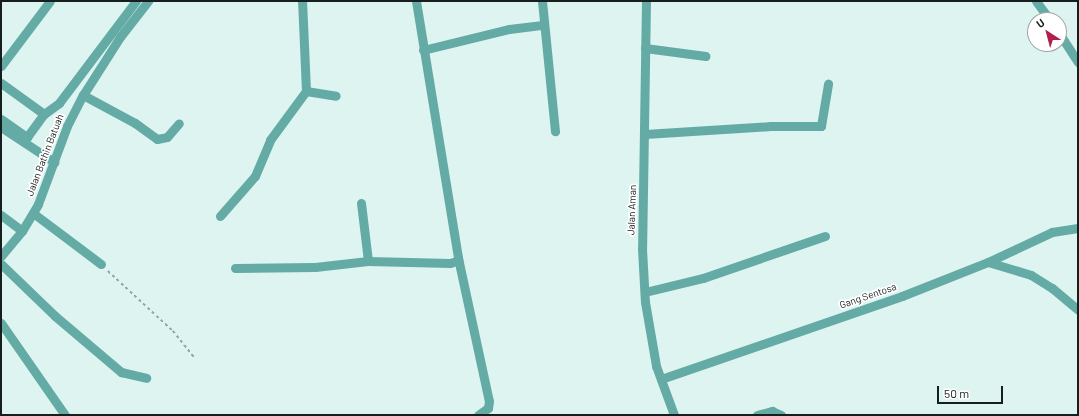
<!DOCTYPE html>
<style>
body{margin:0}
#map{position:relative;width:1079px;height:416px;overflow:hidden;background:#def4f1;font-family:Barlow,sans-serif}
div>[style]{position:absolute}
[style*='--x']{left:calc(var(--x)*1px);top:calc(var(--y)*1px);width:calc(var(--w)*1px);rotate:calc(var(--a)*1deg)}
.path>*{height:1.5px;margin-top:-0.75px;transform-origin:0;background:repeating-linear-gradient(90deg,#93a4a2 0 3px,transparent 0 6px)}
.minor>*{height:9px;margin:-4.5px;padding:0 4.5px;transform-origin:4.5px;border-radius:4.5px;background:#64aba6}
span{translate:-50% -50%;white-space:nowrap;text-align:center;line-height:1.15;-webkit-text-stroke:3.5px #fff;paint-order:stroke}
.street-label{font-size:10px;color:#161e1e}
.frame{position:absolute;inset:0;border:2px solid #161e1e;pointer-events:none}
.north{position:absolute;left:1027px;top:12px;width:40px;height:40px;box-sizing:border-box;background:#fff;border:1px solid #a2a5a5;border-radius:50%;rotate:324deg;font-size:11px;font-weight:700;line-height:16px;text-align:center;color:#161e1e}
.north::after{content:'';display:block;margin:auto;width:14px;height:18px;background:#b1204d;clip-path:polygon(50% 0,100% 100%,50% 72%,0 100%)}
.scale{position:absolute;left:937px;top:386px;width:66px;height:18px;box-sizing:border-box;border:2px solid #161e1e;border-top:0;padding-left:5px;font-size:12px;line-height:14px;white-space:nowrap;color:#161e1e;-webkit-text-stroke:3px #fff;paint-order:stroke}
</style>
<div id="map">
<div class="path">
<div style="--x:108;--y:271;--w:88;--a:42.7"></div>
<div style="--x:173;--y:331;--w:35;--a:51"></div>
</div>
<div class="minor">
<div style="--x:416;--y:1;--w:260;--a:80.7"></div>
<div style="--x:458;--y:258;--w:146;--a:77.8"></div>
<div style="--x:489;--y:401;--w:7;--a:98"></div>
<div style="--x:488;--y:408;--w:12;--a:145"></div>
<div style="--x:542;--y:1;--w:131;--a:84.3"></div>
<div style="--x:646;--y:1;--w:248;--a:90.9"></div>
<div style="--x:642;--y:249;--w:53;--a:86.8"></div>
<div style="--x:645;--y:302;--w:65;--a:80.2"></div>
<div style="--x:656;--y:366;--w:52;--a:69.8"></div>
<div style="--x:1036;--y:1;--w:24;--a:54"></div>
<div style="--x:1059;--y:33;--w:35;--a:57"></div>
<div style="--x:645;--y:48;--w:61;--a:7.6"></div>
<div style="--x:423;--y:50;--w:89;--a:-13.7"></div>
<div style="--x:509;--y:29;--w:34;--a:-7"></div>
<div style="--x:1;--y:66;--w:81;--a:-53"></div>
<div style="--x:1;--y:83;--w:53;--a:35.8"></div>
<div style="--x:44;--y:114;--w:19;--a:-36"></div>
<div style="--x:59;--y:103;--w:128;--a:-53"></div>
<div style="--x:306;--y:91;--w:30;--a:9"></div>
<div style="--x:83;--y:95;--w:59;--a:28.3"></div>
<div style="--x:135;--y:123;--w:27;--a:36"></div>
<div style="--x:157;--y:139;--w:10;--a:-11"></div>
<div style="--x:167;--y:137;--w:18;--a:-49"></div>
<div style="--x:1;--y:119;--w:32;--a:35"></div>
<div style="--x:27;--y:137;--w:29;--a:-54"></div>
<div style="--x:1;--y:127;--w:64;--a:33.4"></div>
<div style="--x:645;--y:134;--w:126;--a:-3.6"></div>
<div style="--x:771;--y:126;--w:50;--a:0"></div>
<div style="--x:821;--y:126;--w:43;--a:-80.5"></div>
<div style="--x:361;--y:203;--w:58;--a:83.1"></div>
<div style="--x:33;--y:213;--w:85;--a:36.9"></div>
<div style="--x:1;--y:215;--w:26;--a:37"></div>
<div style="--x:220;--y:216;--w:53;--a:-48.8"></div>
<div style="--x:255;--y:176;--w:39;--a:-67"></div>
<div style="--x:270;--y:140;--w:61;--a:-53.7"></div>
<div style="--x:306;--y:91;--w:90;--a:-92.5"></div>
<div style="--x:1;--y:256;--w:33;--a:-50"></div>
<div style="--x:22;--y:231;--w:31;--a:-59"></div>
<div style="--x:38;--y:204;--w:83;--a:-69.6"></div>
<div style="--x:67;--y:126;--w:35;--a:-63"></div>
<div style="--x:83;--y:95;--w:69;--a:-57.5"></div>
<div style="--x:120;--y:37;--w:46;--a:-52.1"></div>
<div style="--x:988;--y:262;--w:45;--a:16.8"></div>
<div style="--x:1031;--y:275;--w:25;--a:32"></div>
<div style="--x:1052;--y:288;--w:34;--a:40"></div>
<div style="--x:1;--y:264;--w:75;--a:43.9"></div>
<div style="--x:55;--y:316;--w:87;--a:40.3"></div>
<div style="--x:121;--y:372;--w:26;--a:13"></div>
<div style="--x:235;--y:268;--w:80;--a:-0.7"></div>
<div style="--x:315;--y:267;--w:53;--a:-6.5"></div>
<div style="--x:368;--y:261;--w:82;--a:1.4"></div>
<div style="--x:450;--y:263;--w:9;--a:-18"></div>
<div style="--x:645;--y:292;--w:60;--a:-13.6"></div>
<div style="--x:703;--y:278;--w:129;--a:-19"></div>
<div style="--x:1;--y:323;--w:112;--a:55.2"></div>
<div style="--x:661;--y:379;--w:255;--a:-19"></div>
<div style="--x:902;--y:296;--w:92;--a:-21.6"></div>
<div style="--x:988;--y:262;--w:71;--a:-25.1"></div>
<div style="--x:1052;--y:232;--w:26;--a:-9"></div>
<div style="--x:757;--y:415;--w:16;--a:-15"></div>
<div style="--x:772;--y:411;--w:10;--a:24"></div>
</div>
<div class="street-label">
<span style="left:45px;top:155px;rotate:-69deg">Jalan Bathin Batuah</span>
<span style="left:632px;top:210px;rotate:-88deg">Jalan Aman</span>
<span style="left:868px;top:296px;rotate:-19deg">Gang Sentosa</span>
</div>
<div class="frame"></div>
<div class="north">U</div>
<div class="scale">50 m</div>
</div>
